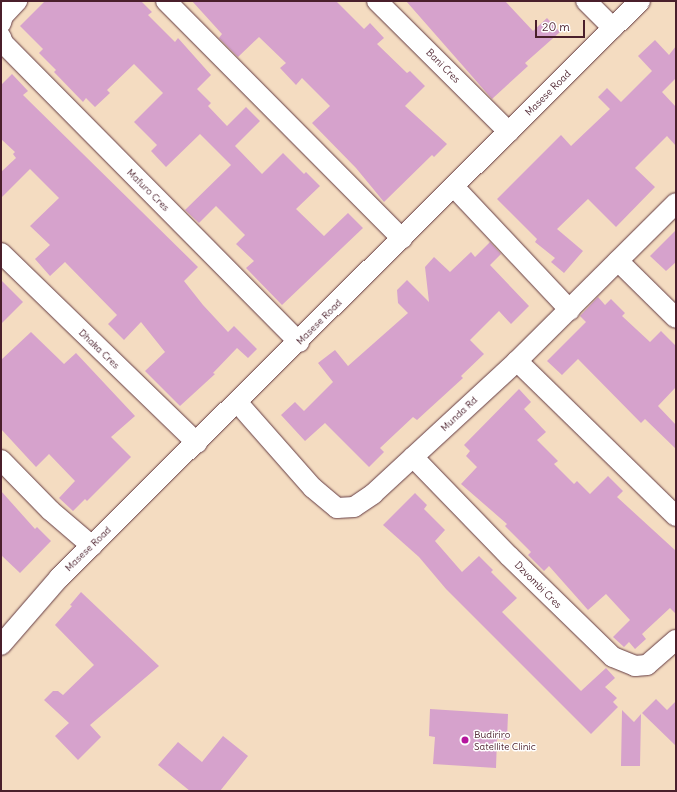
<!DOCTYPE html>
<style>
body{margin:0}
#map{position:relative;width:677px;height:792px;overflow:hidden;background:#f4dcc1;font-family:Delius,sans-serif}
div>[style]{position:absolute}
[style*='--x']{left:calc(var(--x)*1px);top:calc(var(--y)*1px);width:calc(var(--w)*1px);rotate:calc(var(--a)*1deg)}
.building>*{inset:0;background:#d6a2cc}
.roads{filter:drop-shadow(0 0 1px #643b42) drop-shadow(0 0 1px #643b42)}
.street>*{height:20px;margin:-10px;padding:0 10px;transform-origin:10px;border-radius:10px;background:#fff}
.dots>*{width:11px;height:11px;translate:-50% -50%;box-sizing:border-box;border:2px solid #fff;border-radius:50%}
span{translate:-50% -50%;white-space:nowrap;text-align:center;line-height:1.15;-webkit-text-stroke:3px #fff;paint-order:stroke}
.street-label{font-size:10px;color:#4a1f2b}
.poi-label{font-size:10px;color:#4a1f2b}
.left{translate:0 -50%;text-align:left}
.frame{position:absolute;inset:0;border:2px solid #4a1f2b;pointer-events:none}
.scale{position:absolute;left:535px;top:20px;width:50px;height:18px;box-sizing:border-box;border:2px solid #4a1f2b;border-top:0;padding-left:5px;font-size:12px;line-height:14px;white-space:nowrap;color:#4a1f2b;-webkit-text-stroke:3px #fff;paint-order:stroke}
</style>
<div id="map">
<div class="building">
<div style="clip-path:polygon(45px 1px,141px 1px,152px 12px,148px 15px,175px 42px,178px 38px,211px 75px,197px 89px,211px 103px,208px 106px,227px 126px,246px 107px,260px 121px,235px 146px,262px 174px,283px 153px,304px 174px,306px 172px,320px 186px,296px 209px,324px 236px,348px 213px,363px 228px,282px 305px,246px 268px,254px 261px,236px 244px,245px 235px,216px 206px,199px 223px,185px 210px,231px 165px,200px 134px,166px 167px,151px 151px,157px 145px,134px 122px,163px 93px,134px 64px,107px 90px,110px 93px,95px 107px,86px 98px,83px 102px,54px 72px,56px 70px,39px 53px,43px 49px,20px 26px)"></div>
<div style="clip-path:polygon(192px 1px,336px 1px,364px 29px,370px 23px,384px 38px,377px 44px,407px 73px,410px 71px,425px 86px,405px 106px,447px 144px,434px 157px,432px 155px,384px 202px,356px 168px,312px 123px,330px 106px,302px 78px,296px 85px,280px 68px,286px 63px,259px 37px,238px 57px,219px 38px,222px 34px)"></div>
<div style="clip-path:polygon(406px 1px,505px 1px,533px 31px,547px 18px,560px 32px,525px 63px,528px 66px,492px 99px)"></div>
<div style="clip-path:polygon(655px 40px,669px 55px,676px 46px,676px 78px,662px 92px,676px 107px,676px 146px,667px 136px,635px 168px,655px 187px,616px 227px,588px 199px,557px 229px,583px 251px,564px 273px,551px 262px,555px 258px,535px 242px,537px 239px,497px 199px,561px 135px,571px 146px,610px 109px,598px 97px,607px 88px,621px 102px,652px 71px,638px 56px)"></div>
<div style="clip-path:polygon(12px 74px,28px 91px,23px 95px,198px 267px,184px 281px,203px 305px,228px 332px,234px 326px,257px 349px,248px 358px,237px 348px,213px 373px,215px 374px,180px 406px,145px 371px,165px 352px,141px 322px,124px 340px,108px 324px,117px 315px,65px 262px,50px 276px,35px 259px,50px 245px,30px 226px,59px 198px,30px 169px,1px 198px,1px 172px,16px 158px,13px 154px,15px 152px,1px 139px,1px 85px)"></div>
<div style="clip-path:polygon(676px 230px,676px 262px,666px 271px,650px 256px)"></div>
<div style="clip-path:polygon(490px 242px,501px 254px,490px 265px,529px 306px,511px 324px,499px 311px,470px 340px,484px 354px,461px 376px,463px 378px,417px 420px,413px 417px,380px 448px,384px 452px,369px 467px,325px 423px,305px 441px,281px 415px,295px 402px,304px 411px,333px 382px,318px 363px,335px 350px,348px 366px,408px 313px,398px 303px,397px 290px,407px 280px,429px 302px,425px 267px,434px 257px,450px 272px,471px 252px,475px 257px)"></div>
<div style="clip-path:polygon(1px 280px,23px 302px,1px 324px)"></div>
<div style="clip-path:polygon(598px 297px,605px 305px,611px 299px,625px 313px,622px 316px,650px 342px,661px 331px,676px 346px,676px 387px,658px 406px,676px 425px,676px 449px,645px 419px,641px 423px,578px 359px,562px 375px,547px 361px,586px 322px,580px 316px)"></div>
<div style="clip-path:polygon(31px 332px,64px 364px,76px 353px,135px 416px,111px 437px,131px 457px,87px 501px,85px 499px,73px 511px,59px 498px,75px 481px,49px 454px,36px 467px,1px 429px,1px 360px)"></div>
<div style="clip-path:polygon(519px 389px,531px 402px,524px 409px,546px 432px,537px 440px,558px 461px,554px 464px,574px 484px,577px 481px,590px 494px,608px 476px,623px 491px,617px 497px,676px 551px,676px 614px,670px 608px,642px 634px,646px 639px,635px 649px,629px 642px,624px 647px,613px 637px,630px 620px,606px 594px,588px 610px,549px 566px,544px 571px,528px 555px,531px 552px,505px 526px,507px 524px,461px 484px,477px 467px,466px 456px,470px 451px,464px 445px)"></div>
<div style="clip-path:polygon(1px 491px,35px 529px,37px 527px,51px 541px,20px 573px,1px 555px)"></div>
<div style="clip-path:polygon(415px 493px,427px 505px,424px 509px,445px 530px,435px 541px,462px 572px,479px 556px,493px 570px,491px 572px,517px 598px,502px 612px,581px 691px,606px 668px,615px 678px,605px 687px,617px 698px,613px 702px,618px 707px,591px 734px,446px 589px,419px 557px,383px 525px)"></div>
<div style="clip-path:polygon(81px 592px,159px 666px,90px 725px,101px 737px,78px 760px,55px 736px,69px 723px,44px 700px,53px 691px,58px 691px,63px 695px,94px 665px,55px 625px,72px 606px,70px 605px)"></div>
<div style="clip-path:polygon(656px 699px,667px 710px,676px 701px,676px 746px,642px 713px)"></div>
<div style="clip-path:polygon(430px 709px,508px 714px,507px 740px,497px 739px,496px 768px,433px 764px,435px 737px,429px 736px)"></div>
<div style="clip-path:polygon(622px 710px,634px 722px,641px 714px,640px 766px,621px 766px)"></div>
<div style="clip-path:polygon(223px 736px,248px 756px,220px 791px,190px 791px,158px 765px,178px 742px,202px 762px)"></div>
</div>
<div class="roads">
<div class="street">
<div style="--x:166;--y:1;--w:335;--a:45.2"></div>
<div style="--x:377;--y:1;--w:186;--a:44.8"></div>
<div style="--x:586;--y:1;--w:38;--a:45"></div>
<div style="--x:1;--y:23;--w:7;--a:-74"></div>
<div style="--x:3;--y:16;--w:21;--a:-47"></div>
<div style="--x:1;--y:37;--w:6;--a:72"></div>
<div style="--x:3;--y:43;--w:421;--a:45.3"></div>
<div style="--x:454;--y:187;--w:169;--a:46.7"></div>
<div style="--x:1;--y:253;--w:273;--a:44.1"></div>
<div style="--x:618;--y:261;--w:81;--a:44.5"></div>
<div style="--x:517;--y:361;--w:222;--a:44.3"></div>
<div style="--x:238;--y:403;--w:113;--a:48.6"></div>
<div style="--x:313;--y:488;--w:31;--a:40"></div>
<div style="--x:337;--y:508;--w:17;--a:-3"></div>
<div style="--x:354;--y:507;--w:23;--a:-34"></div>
<div style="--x:373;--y:494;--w:196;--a:-42.7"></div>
<div style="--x:517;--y:361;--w:224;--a:-44.8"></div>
<div style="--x:413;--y:457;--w:138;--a:45.9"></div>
<div style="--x:509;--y:556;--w:145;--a:44.2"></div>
<div style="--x:613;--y:657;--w:24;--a:22"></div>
<div style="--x:635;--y:666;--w:12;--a:-5"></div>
<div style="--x:647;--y:665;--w:38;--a:-41"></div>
<div style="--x:1;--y:460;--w:71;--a:45.6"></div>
<div style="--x:51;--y:511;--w:54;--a:40.5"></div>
<div style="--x:1;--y:645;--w:89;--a:-49.1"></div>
<div style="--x:59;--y:578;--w:819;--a:-44.8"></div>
</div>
</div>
<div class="dots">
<div style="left:465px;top:740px;background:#b5179e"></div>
</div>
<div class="street-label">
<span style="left:443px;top:66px;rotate:45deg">Bani Cres</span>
<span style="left:548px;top:93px;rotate:-45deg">Masese Road</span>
<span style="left:148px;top:190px;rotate:45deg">Mafuro Cres</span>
<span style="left:319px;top:322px;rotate:-45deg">Masese Road</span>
<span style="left:99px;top:349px;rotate:44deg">Dhaka Cres</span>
<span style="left:459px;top:414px;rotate:-43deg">Munda Rd</span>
<span style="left:88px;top:549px;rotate:-44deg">Masese Road</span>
<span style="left:538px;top:585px;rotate:45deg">Dzvombi Cres</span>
</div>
<div class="poi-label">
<span class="left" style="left:474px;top:740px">Budiriro<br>Satellite Clinic</span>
</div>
<div class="frame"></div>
<div class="scale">20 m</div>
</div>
